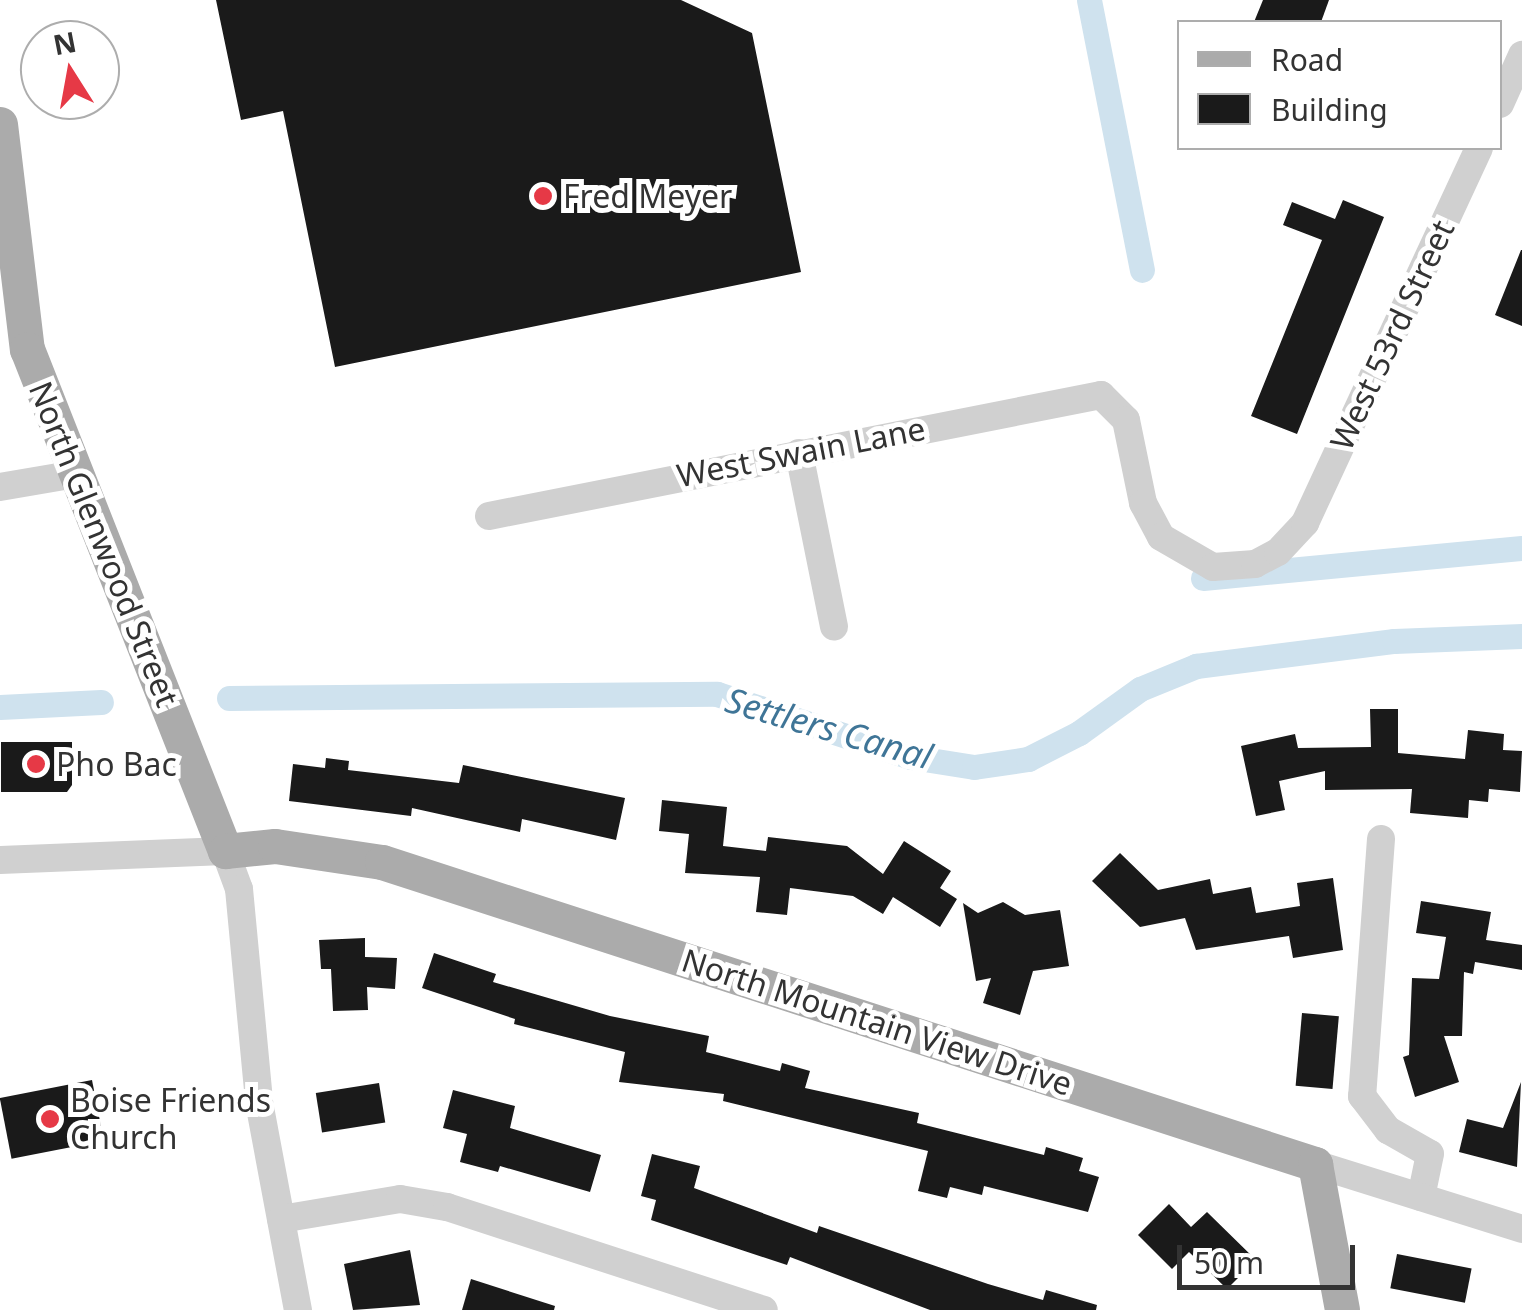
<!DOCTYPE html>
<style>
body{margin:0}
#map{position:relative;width:1522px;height:1310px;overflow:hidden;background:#fff;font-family:"Noto Sans",sans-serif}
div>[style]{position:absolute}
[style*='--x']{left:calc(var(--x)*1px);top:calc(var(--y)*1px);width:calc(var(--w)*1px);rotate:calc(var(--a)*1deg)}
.canal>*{height:25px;margin:-12.5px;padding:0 12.5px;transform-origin:12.5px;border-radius:12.5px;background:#cfe2ee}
.building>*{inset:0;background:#1a1a1a;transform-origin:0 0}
.minor>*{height:28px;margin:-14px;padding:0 14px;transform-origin:14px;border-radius:14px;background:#d0d0d0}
.major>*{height:35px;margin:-17.5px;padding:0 17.5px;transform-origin:17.5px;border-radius:17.5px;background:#ababab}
.dots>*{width:28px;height:28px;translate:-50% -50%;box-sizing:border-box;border:5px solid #fff;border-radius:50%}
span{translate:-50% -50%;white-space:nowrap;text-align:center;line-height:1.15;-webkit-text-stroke:10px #fff;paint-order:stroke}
.poi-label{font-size:32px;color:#333}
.left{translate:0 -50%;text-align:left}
.street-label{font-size:32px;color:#333}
.water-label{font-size:35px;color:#3f7597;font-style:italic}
.legend{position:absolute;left:1177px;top:20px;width:325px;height:130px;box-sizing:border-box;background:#fff;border:2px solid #adadad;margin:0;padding:12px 18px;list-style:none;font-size:30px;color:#333}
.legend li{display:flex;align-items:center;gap:20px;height:50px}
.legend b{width:50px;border:2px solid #adadad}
.north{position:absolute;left:20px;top:20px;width:100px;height:100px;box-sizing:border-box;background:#fff;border:2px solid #adadad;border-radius:50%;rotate:349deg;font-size:28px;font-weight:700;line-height:40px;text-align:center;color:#333}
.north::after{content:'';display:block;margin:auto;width:35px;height:45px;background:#e63946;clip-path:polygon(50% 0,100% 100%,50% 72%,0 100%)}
.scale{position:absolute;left:1177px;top:1245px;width:178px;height:45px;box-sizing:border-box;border:5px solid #333;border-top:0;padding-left:12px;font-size:30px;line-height:35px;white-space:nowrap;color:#333;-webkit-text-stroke:8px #fff;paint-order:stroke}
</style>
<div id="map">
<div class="canal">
<div style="--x:1089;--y:0;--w:275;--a:78.9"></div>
<div style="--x:1203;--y:578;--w:320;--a:-5.4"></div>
<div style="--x:229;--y:698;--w:488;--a:-0.5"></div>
<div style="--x:717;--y:694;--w:204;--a:18"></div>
<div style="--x:911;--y:757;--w:64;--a:9"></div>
<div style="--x:974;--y:767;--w:55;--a:-8.4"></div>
<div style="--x:1028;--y:759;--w:57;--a:-27"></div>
<div style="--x:1079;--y:733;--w:75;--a:-35.8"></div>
<div style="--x:1140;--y:689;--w:61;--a:-22.3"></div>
<div style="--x:1196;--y:666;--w:200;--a:-7.2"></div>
<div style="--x:1394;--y:641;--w:128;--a:-2.2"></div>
<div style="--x:0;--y:707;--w:101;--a:-2.8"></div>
</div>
<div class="building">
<div style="clip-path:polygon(216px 0,681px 0,752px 33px,801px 272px,335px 367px,283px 111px,241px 120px)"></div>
<div style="clip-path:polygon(1263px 0,1329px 0,1321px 22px,1254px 22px)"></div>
<div style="clip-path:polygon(1343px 200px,1384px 217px,1297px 434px,1251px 416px,1322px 240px,1283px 225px,1292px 202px,1335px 219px)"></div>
<div style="clip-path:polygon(1521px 250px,1522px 250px,1522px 326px,1495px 315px)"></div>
<div style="clip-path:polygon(1370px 709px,1398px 709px,1398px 753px,1465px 759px,1468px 730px,1504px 734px,1503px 750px,1522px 751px,1520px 792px,1489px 789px,1488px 802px,1469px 800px,1468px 818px,1410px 813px,1412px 789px,1325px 790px,1325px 771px,1279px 781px,1285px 810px,1256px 816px,1241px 746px,1295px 734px,1298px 748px,1371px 747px)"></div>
<div style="clip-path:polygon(1px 742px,72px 742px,72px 785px,67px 792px,1px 792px)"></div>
<div style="clip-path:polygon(326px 758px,349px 761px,348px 770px,459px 783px,463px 765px,625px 798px,616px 840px,522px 819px,520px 832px,412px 808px,411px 816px,289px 801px,293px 764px,325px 768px)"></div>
<div style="clip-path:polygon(662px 800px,727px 807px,723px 846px,766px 851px,768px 837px,847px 846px,883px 874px,904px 841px,951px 871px,940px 888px,957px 899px,940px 927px,893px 897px,883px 914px,853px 896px,790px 888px,787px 915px,756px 912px,760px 877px,685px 873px,689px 834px,659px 831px)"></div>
<div style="clip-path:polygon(1120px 853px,1158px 890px,1210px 879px,1213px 894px,1251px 887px,1256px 913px,1300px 906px,1297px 883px,1333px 878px,1343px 950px,1293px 958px,1289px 936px,1196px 950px,1185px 918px,1140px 927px,1092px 881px)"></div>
<div style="clip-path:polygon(1421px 901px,1491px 912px,1486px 940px,1522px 945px,1522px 970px,1475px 962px,1473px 974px,1464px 972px,1462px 1036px,1444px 1036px,1459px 1082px,1415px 1097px,1403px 1057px,1409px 1055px,1412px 978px,1439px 979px,1446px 937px,1416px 933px)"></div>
<div style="clip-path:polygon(1003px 902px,1025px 915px,1060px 910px,1069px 966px,1033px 971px,1020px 1015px,983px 1003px,991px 978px,976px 981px,963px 903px,978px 913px)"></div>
<div style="clip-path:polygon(365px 938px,365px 957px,397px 958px,395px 989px,367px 987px,368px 1010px,333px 1011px,331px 969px,321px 969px,319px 940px)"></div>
<div style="clip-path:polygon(434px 953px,496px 974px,493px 982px,610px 1016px,709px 1036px,706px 1052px,780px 1071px,782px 1063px,810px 1071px,805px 1088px,919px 1113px,917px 1123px,1044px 1155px,1046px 1147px,1083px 1158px,1079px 1171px,1099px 1177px,1088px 1212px,984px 1186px,982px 1195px,950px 1187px,947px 1198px,918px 1191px,928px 1151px,723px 1101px,724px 1094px,619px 1082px,625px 1052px,514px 1024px,515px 1019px,422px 988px)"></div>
<div style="left:1302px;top:1013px;width:37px;height:73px;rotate:5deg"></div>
<div style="left:92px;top:1080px;width:62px;height:94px;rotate:79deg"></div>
<div style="clip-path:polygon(1521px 1082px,1517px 1167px,1459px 1152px,1467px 1119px,1503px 1128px)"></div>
<div style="left:379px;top:1083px;width:40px;height:64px;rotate:81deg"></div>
<div style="clip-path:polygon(453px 1090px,515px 1106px,510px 1128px,601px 1155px,590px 1192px,500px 1166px,498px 1172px,460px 1162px,467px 1134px,443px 1128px)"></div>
<div style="clip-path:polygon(652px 1154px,700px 1166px,694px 1188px,817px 1233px,819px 1226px,988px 1284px,1043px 1300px,1046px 1290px,1097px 1305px,1096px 1310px,930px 1310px,790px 1257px,787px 1265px,651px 1220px,656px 1200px,641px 1196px)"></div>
<div style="clip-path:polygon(1169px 1204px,1191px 1227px,1207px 1212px,1256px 1260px,1227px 1289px,1189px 1252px,1172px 1269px,1138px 1235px)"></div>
<div style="clip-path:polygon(410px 1250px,420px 1305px,353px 1310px,344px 1264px)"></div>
<div style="left:1397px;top:1254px;width:76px;height:35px;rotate:11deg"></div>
<div style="clip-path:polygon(471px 1279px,555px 1306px,554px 1310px,462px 1310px)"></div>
</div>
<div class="minor">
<div style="--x:1500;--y:104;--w:54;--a:-65.8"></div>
<div style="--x:799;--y:453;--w:177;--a:78.6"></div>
<div style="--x:0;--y:487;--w:77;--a:-9.7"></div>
<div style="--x:489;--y:516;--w:624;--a:-11.18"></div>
<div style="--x:1101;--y:395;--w:35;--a:45"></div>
<div style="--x:1126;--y:420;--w:85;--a:78.4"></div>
<div style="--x:1143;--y:503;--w:38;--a:62"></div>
<div style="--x:1161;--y:537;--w:60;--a:30"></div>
<div style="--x:1213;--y:567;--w:42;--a:-4.1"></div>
<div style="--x:1255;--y:564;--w:26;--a:-28"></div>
<div style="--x:1278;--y:552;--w:40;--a:-47"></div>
<div style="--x:1305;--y:523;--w:413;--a:-65.1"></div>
<div style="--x:1381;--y:839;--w:258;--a:94.2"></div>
<div style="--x:1362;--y:1096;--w:43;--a:52.6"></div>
<div style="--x:1388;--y:1130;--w:48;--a:29.7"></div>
<div style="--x:1430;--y:1154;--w:44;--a:101.8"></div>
<div style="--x:0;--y:860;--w:225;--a:-2.3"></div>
<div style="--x:225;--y:851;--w:40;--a:69.8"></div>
<div style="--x:239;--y:889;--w:214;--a:84.6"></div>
<div style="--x:259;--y:1102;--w:212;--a:79.4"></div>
<div style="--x:1315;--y:1164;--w:217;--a:17.4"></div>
<div style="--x:281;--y:1219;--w:121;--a:-9.5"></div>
<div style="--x:400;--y:1199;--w:48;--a:9.7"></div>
<div style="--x:447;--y:1207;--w:333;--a:18"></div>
</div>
<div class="major">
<div style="--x:0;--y:124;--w:227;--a:83.2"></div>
<div style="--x:27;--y:349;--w:540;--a:68.47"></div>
<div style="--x:225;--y:851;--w:50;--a:-5.7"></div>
<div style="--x:275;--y:846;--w:108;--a:8.5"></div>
<div style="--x:382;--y:862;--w:981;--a:17.94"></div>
<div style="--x:1315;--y:1164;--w:148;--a:79.5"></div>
</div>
<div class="dots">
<div style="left:543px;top:196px;background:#e63946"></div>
<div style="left:36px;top:764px;background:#e63946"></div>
<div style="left:50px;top:1119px;background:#e63946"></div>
</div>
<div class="poi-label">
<span class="left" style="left:563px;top:196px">Fred Meyer</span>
<span class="left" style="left:56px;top:764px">Pho Bac</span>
<span class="left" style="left:70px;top:1119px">Boise Friends<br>Church</span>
</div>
<div class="street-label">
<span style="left:1392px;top:335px;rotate:-65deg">West 53rd Street</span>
<span style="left:801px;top:452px;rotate:-11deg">West Swain Lane</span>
<span style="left:104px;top:544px;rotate:68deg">North Glenwood Street</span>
<span style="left:877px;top:1022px;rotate:18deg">North Mountain View Drive</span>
</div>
<div class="water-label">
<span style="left:829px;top:728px;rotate:16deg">Settlers Canal</span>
</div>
<ul class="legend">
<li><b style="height:12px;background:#ababab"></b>Road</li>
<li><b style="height:28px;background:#1a1a1a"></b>Building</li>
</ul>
<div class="north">N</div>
<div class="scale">50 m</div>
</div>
